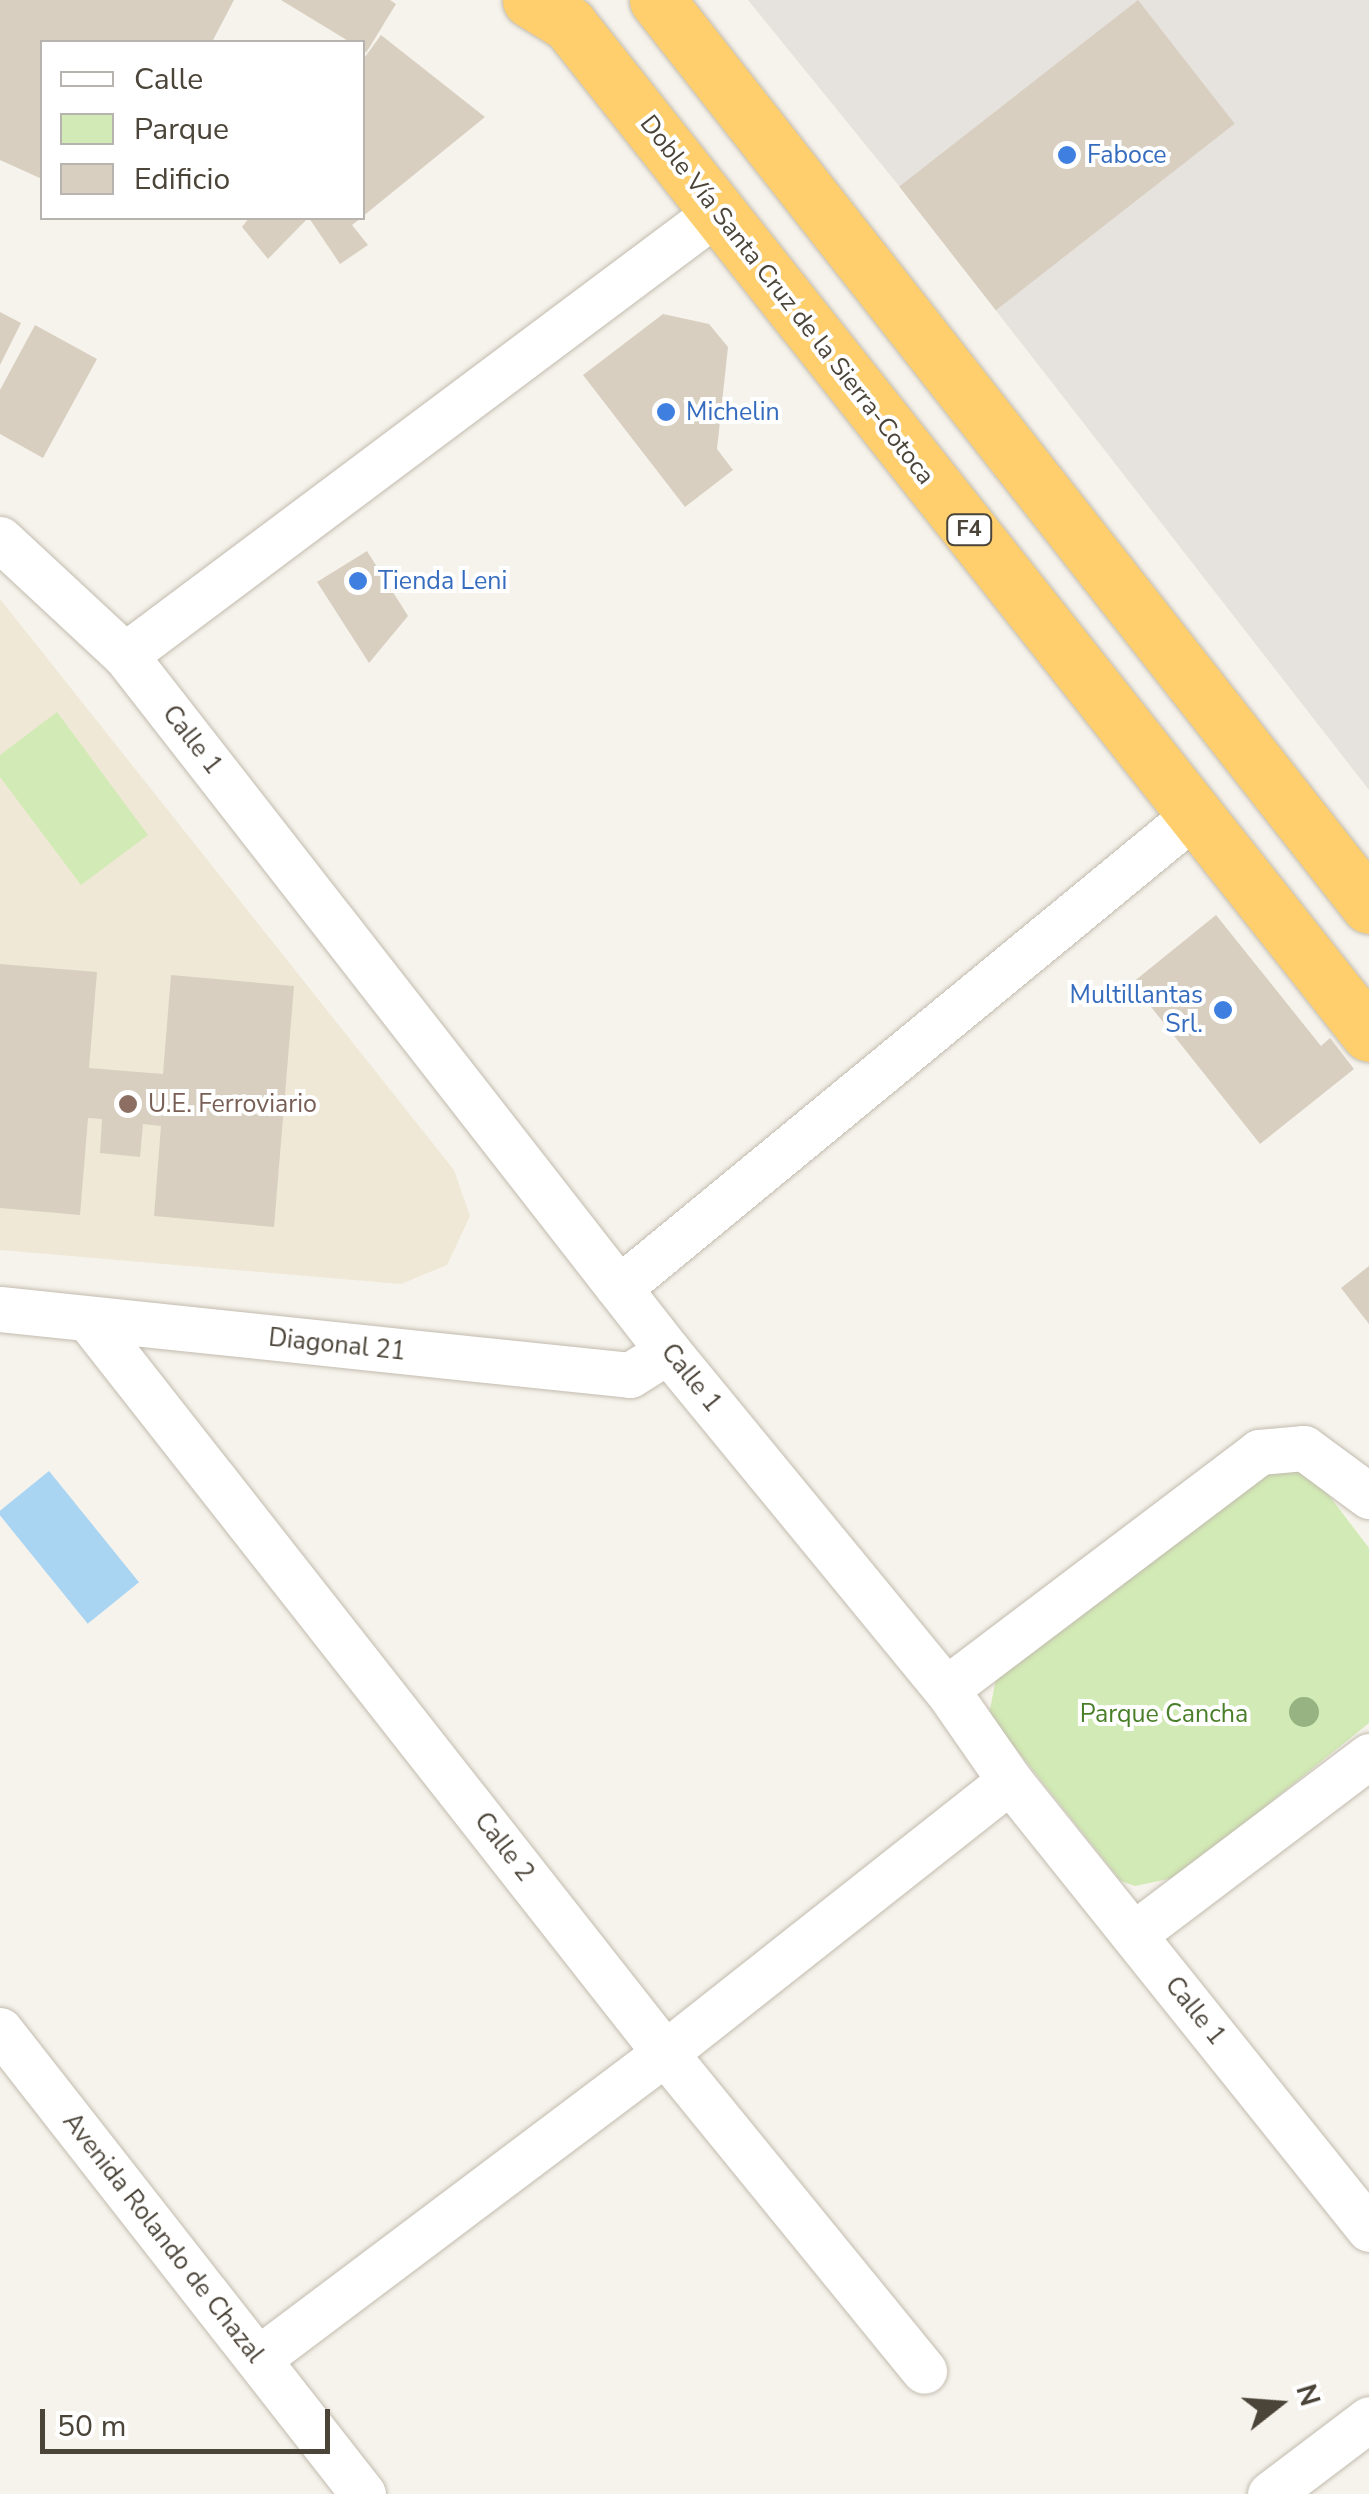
<!DOCTYPE html>
<meta charset="utf-8">
<style>
body{margin:0}
#map{position:relative;width:1369px;height:2494px;overflow:hidden;background:#f6f3ec;font-family:"Nunito Sans",sans-serif}
div>[style]{position:absolute}
[style*='--x']{left:calc(var(--x)*1px);top:calc(var(--y)*1px);width:calc(var(--w)*1px);rotate:calc(var(--a)*1deg)}
.industrial>*{inset:0;background:#e6e2dd}
.education>*{inset:0;background:#efe8d6}
.green>*{inset:0;background:#d2eab5}
.water>*{inset:0;background:#a9d4f2;transform-origin:0 0}
.building>*{inset:0;background:#d8cfc1;transform-origin:0 0}
.roads{filter:drop-shadow(0 0 2px #c2bbae) drop-shadow(0 0 2px #c2bbae)}
.minor>*{height:45px;margin:-22.5px;padding:0 22.5px;transform-origin:22.5px;border-radius:22.5px;background:#fff}
.highway>*{height:55px;margin:-27.5px;padding:0 27.5px;transform-origin:27.5px;border-radius:27.5px;background:#ffcf6e}
.trees>*{width:30px;height:30px;margin:-15px;border-radius:50%;background:#97b381}
.dots>*{width:28px;height:28px;translate:-50% -50%;box-sizing:border-box;border:5px solid #fff;border-radius:50%}
span{translate:-50% -50%;white-space:nowrap;text-align:center;line-height:1.15;-webkit-text-stroke:8px #fff;paint-order:stroke}
.shield-label span{padding:2px 8px;background:#fff;border:2px solid;border-radius:8px;-webkit-text-stroke-width:0}
.shield-label{font-size:22px;color:#4b4439;font-weight:700}
.shop-label{font-size:25px;color:#366cbe}
.left{translate:0 -50%;text-align:left}
.right{translate:-100% -50%;text-align:right}
.street-label{font-size:25px;color:#4b4439}
.education-label{font-size:25px;color:#785e54}
.park-label{font-size:25px;color:#4a7f2a}
.legend{position:absolute;left:40px;top:40px;width:325px;height:180px;box-sizing:border-box;background:#fff;border:2px solid #b7b4b0;margin:0;padding:12px 18px;list-style:none;font-size:30px;color:#4b4439}
.legend li{display:flex;align-items:center;gap:20px;height:50px}
.legend b{width:50px;border:2px solid #b7b4b0}
.north{position:absolute;left:1229px;top:2354px;width:100px;height:100px;-webkit-text-stroke:8px #fff;paint-order:stroke;rotate:73deg;font-size:28px;font-weight:700;line-height:40px;text-align:center;color:#4b4439}
.north::after{content:'';display:block;margin:auto;width:35px;height:45px;background:#4b4439;clip-path:polygon(50% 0,100% 100%,50% 72%,0 100%)}
.scale{position:absolute;left:40px;top:2409px;width:290px;height:45px;box-sizing:border-box;border:5px solid #4b4439;border-top:0;padding-left:12px;font-size:30px;line-height:35px;white-space:nowrap;color:#4b4439;-webkit-text-stroke:8px #fff;paint-order:stroke}
</style>
<div id="map">
<div class="industrial">
<div style="clip-path:polygon(748px 0,1369px 0,1369px 790px,899px 186px)"></div>
</div>
<div class="education">
<div style="clip-path:polygon(0 599px,454px 1170px,470px 1216px,447px 1265px,401px 1284px,0 1250px)"></div>
</div>
<div class="green">
<div style="clip-path:polygon(57px 712px,148px 835px,81px 885px,0 777px,0 755px)"></div>
<div style="clip-path:polygon(1289px 1467px,1315px 1477px,1369px 1548px,1369px 1723px,1178px 1877px,1135px 1886px,1121px 1881px,989px 1715px,996px 1678px,1270px 1468px)"></div>
</div>
<div class="water">
<div style="left:49px;top:1471px;width:143px;height:66px;rotate:51deg"></div>
</div>
<div class="building">
<div style="clip-path:polygon(0 0,234px 0,212px 42px,42px 42px,42px 179px,0 160px)"></div>
<div style="clip-path:polygon(281px 0,390px 0,396px 4px,366px 53px,362px 42px,350px 42px)"></div>
<div style="left:1138px;top:0;width:157px;height:303px;rotate:52deg"></div>
<div style="clip-path:polygon(381px 35px,485px 117px,362px 217px,362px 61px)"></div>
<div style="clip-path:polygon(249px 218px,308px 218px,268px 259px,242px 227px)"></div>
<div style="clip-path:polygon(309px 218px,361px 218px,352px 225px,368px 245px,340px 264px)"></div>
<div style="clip-path:polygon(0 312px,21px 323px,0 365px)"></div>
<div style="clip-path:polygon(663px 314px,709px 324px,728px 347px,717px 449px,733px 470px,685px 507px,583px 375px)"></div>
<div style="clip-path:polygon(35px 325px,97px 359px,43px 458px,0 434px,0 390px)"></div>
<div style="clip-path:polygon(367px 551px,408px 616px,369px 663px,317px 582px)"></div>
<div style="clip-path:polygon(1216px 915px,1321px 1046px,1330px 1038px,1354px 1069px,1260px 1144px,1132px 983px)"></div>
<div style="clip-path:polygon(0 964px,97px 972px,89px 1068px,163px 1074px,171px 975px,294px 986px,274px 1227px,154px 1216px,161px 1126px,143px 1124px,140px 1157px,100px 1153px,102px 1119px,88px 1118px,80px 1215px,0 1208px)"></div>
<div style="clip-path:polygon(1369px 1266px,1369px 1324px,1341px 1288px)"></div>
</div>
<div class="roads">
<div class="minor">
<div style="--x:0;--y:539;--w:171;--a:42.9"></div>
<div style="--x:125;--y:655;--w:883;--a:52.04"></div>
<div style="--x:668;--y:1351;--w:438;--a:50.6"></div>
<div style="--x:946;--y:1689;--w:112;--a:55.2"></div>
<div style="--x:1010;--y:1781;--w:574;--a:51.29"></div>
<div style="--x:125;--y:655;--w:739;--a:-36.81"></div>
<div style="--x:619;--y:1288;--w:746;--a:-39.45"></div>
<div style="--x:0;--y:1309;--w:633;--a:5.98"></div>
<div style="--x:630;--y:1375;--w:45;--a:-32.3"></div>
<div style="--x:89;--y:1320;--w:932;--a:51.84"></div>
<div style="--x:665;--y:2053;--w:410;--a:50.8"></div>
<div style="--x:946;--y:1689;--w:393;--a:-37.1"></div>
<div style="--x:1259;--y:1452;--w:45;--a:-5.1"></div>
<div style="--x:1304;--y:1448;--w:81;--a:36.4"></div>
<div style="--x:1134;--y:1934;--w:295;--a:-37.1"></div>
<div style="--x:0;--y:2030;--w:589;--a:51.96"></div>
<div style="--x:258;--y:2359;--w:509;--a:-36.94"></div>
<div style="--x:665;--y:2053;--w:439;--a:-38.3"></div>
<div style="--x:1270;--y:2494;--w:124;--a:-37.1"></div>
</div>
<div class="highway">
<div style="--x:530;--y:0;--w:46;--a:31.6"></div>
<div style="--x:569;--y:24;--w:1288;--a:51.62"></div>
<div style="--x:657;--y:0;--w:1152;--a:51.84"></div>
</div>
</div>
<div class="trees">
<div style="left:1304px;top:1712px"></div>
</div>
<div class="dots">
<div style="left:1067px;top:155px;background:#3f7fe0"></div>
<div style="left:666px;top:412px;background:#3f7fe0"></div>
<div style="left:358px;top:581px;background:#3f7fe0"></div>
<div style="left:1223px;top:1010px;background:#3f7fe0"></div>
<div style="left:128px;top:1104px;background:#8d6e63"></div>
</div>
<div class="shield-label">
<span style="left:969px;top:530px">F4</span>
</div>
<div class="shop-label">
<span class="left" style="left:1087px;top:155px">Faboce</span>
<span class="left" style="left:686px;top:412px">Michelin</span>
<span class="left" style="left:378px;top:581px">Tienda Leni</span>
<span class="right" style="left:1203px;top:1010px">Multillantas<br>Srl.</span>
</div>
<div class="street-label">
<span style="left:787px;top:300px;rotate:52deg">Doble Vía Santa Cruz de la Sierra-Cotoca</span>
<span style="left:192px;top:740px;rotate:52deg">Calle 1</span>
<span style="left:337px;top:1345px;rotate:6deg">Diagonal 21</span>
<span style="left:691px;top:1378px;rotate:51deg">Calle 1</span>
<span style="left:504px;top:1847px;rotate:52deg">Calle 2</span>
<span style="left:1195px;top:2011px;rotate:51deg">Calle 1</span>
<span style="left:163px;top:2238px;rotate:52deg">Avenida Rolando de Chazal</span>
</div>
<div class="education-label">
<span class="left" style="left:148px;top:1104px">U.E. Ferroviario</span>
</div>
<div class="park-label">
<span style="left:1164px;top:1714px">Parque Cancha</span>
</div>
<ul class="legend">
<li><b style="height:12px;background:#fff"></b>Calle</li>
<li><b style="height:28px;background:#d2eab5"></b>Parque</li>
<li><b style="height:28px;background:#d8cfc1"></b>Edificio</li>
</ul>
<div class="north">N</div>
<div class="scale">50 m</div>
</div>
